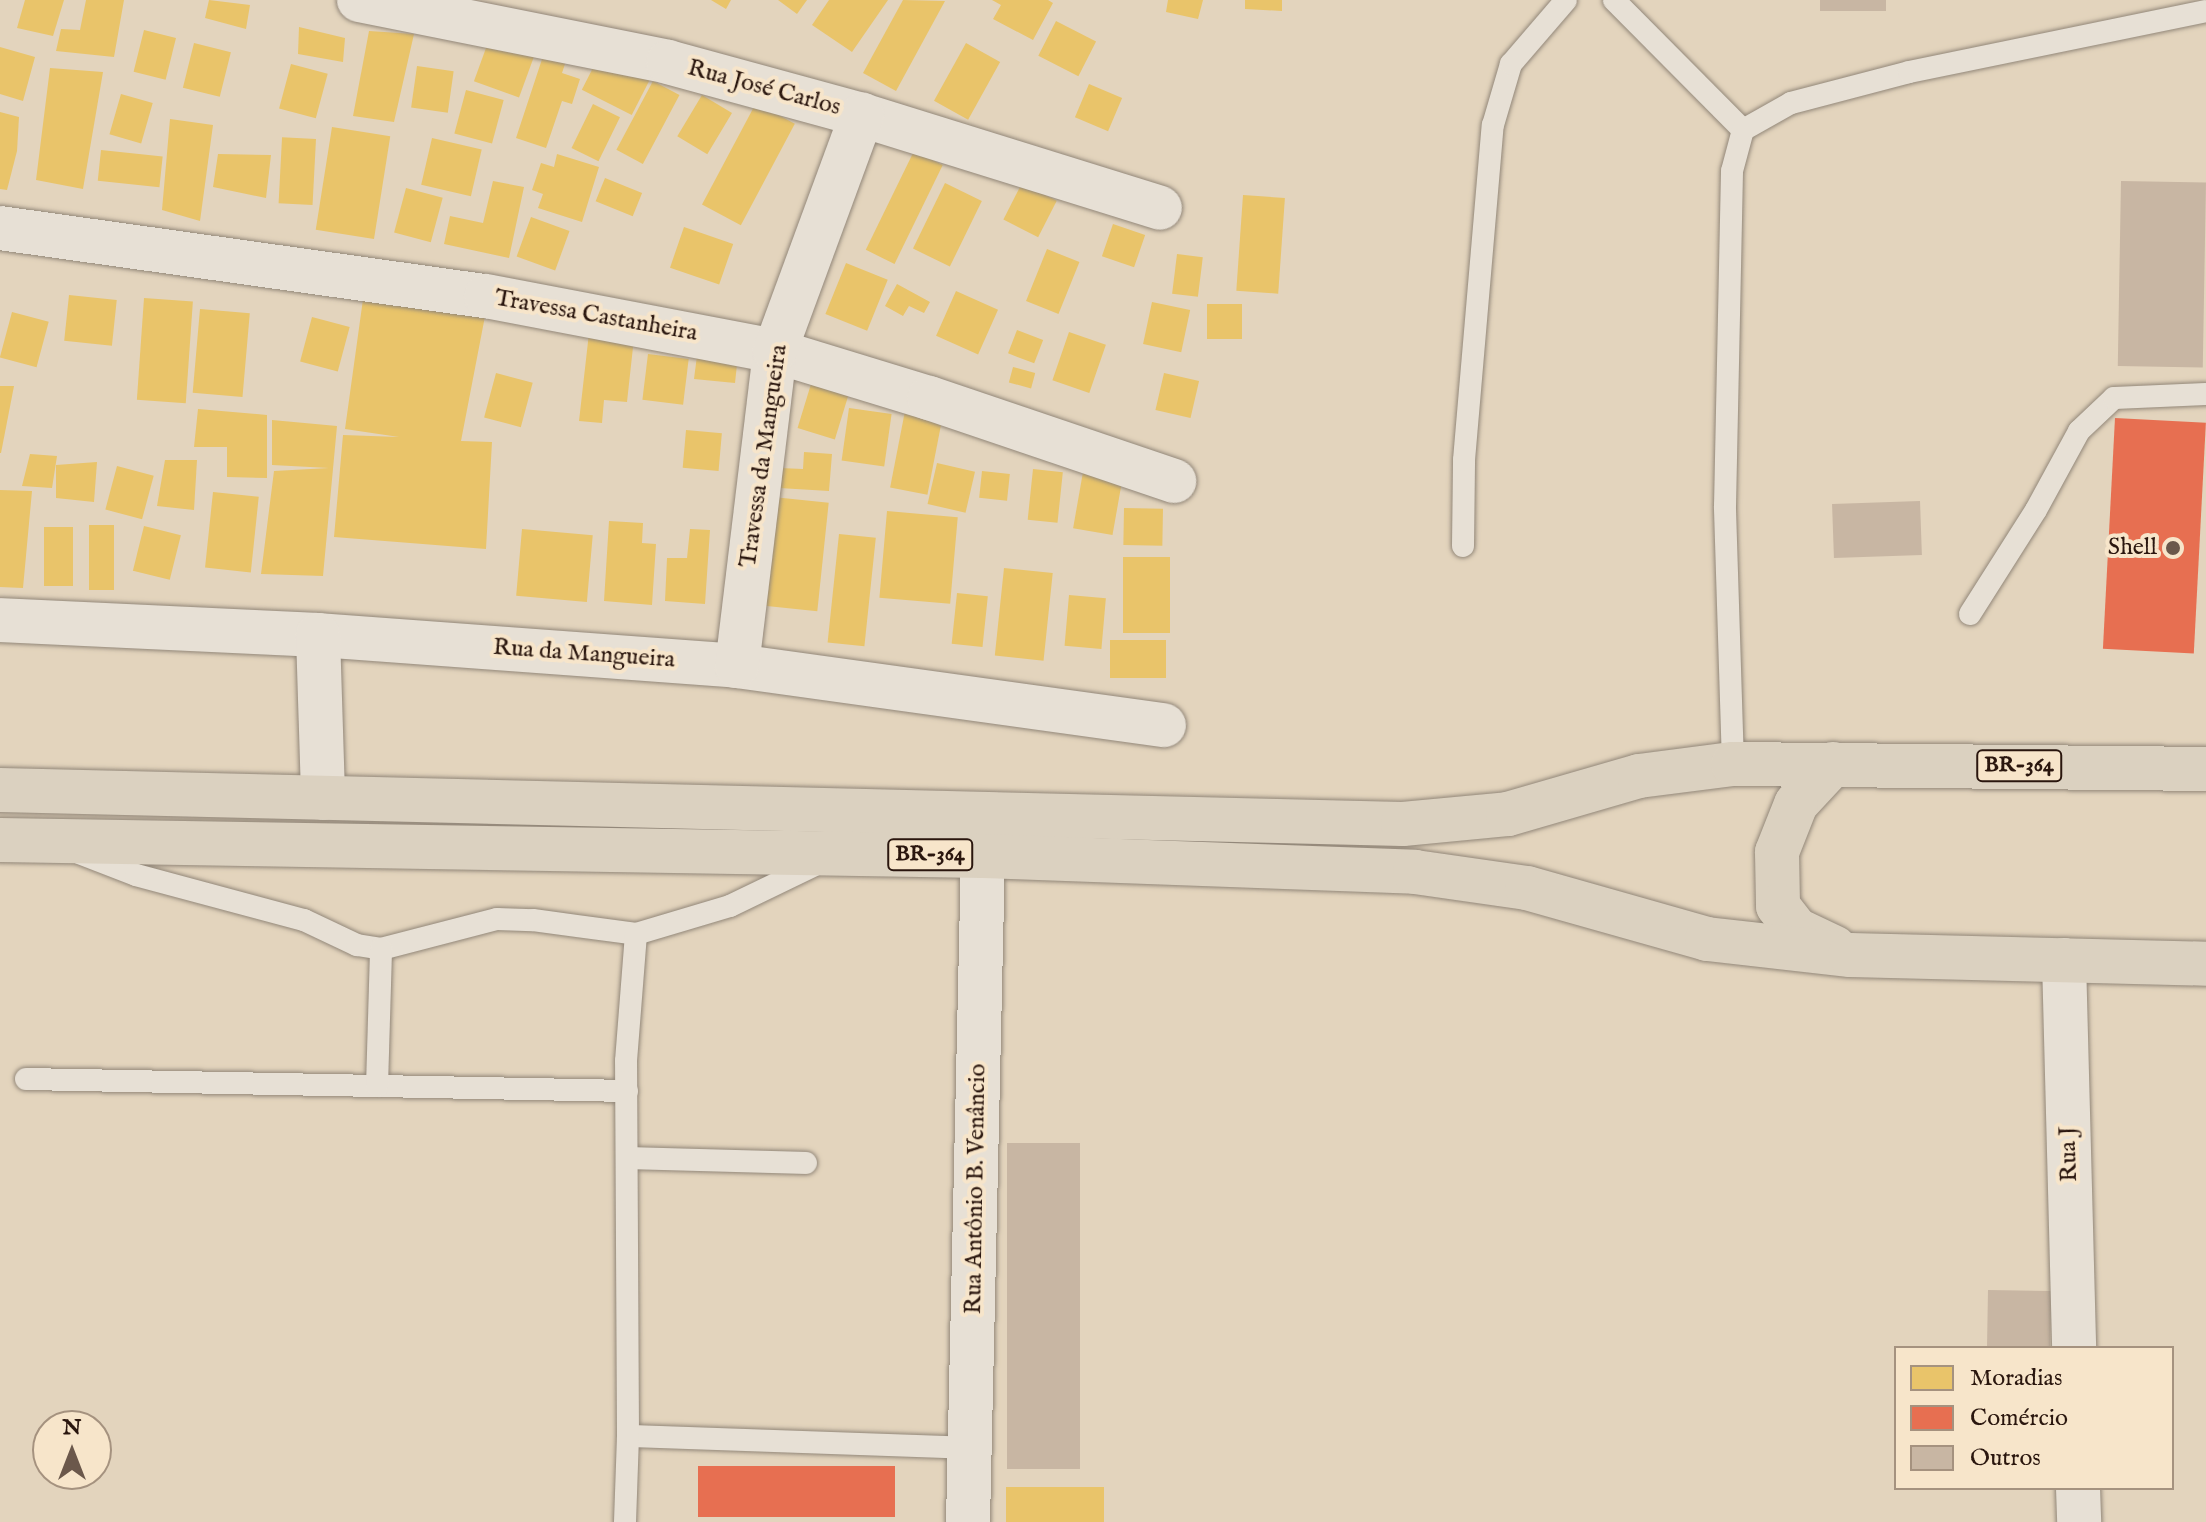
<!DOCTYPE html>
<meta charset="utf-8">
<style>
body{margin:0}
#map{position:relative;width:2206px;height:1522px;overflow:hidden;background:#e3d4bd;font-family:"IM FELL English",serif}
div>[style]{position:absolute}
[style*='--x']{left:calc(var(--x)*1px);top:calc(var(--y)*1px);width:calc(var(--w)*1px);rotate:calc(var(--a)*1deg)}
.homes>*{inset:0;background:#e9c46a;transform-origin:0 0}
.shops>*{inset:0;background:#e76f51;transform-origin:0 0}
.building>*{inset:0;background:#c8b6a3;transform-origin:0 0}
.roads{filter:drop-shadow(0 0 2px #928779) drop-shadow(0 0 2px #928779)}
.service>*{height:22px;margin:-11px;padding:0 11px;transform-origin:11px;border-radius:11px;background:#e7e0d5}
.minor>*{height:44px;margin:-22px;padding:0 22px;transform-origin:22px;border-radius:22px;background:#e7e0d5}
.trunk>*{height:44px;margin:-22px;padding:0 22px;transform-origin:22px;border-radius:22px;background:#dbd1c0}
.dots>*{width:22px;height:22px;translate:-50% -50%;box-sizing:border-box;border:4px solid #f7e5ca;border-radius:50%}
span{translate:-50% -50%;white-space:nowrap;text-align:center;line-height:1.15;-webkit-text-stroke:8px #f7e5ca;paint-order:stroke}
.shield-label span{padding:2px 6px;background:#f7e5ca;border:2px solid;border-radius:6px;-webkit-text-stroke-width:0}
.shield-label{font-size:22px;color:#2a160e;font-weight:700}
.street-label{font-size:24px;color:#2a160e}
.poi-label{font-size:24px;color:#2a160e}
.right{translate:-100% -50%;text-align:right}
.legend{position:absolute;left:1894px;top:1346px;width:280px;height:144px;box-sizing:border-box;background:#f7e5ca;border:2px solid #a5927f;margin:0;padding:10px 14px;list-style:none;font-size:24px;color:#2a160e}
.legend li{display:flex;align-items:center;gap:16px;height:40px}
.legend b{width:40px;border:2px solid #a5927f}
.north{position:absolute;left:32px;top:1410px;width:80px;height:80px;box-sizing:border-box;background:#f7e5ca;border:2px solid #a5927f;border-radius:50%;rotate:0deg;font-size:22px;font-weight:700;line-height:32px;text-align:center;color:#2a160e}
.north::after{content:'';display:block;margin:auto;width:28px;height:36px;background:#6b584b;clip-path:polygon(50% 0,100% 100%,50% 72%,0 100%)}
</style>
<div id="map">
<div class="homes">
<div style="clip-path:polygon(25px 0,64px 0,53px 36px,17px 28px)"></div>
<div style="clip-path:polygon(86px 0,124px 0,114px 57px,56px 51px,61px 29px,80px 30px)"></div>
<div style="clip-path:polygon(209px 0,250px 5px,246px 29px,205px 18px)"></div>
<div style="clip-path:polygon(711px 0,731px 0,726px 9px)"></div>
<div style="clip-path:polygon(778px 0,807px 0,797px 14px)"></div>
<div style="clip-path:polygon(829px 0,888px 0,852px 52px,812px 25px)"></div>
<div style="clip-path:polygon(903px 0,945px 1px,896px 91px,863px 73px)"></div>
<div style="clip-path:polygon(992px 0,1048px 0,1053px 3px,1033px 40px,993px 19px,1001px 5px)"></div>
<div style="clip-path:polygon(1168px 0,1203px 0,1198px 19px,1166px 12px)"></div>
<div style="clip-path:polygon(1245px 0,1282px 0,1282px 11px,1245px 9px)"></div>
<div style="left:1056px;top:21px;width:45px;height:39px;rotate:27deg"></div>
<div style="clip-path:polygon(299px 27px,345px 38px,343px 62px,298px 54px)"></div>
<div style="left:144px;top:30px;width:33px;height:43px;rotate:14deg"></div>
<div style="clip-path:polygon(369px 31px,414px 34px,394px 122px,353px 116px)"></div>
<div style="left:490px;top:37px;width:48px;height:47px;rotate:20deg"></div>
<div style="left:194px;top:43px;width:38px;height:46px;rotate:14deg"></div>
<div style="left:966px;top:43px;width:39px;height:66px;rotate:29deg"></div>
<div style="clip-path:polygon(547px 44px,569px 52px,562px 73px,580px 79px,572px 104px,562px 101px,546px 148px,516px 138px)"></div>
<div style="clip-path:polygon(0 47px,35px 57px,23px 101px,0 94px)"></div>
<div style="left:600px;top:54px;width:56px;height:40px;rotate:27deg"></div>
<div style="left:291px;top:64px;width:38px;height:46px;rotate:15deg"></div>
<div style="left:417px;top:66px;width:37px;height:42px;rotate:8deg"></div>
<div style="clip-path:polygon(50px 68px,103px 72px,83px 189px,36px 180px)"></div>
<div style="left:653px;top:81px;width:30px;height:78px;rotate:28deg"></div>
<div style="left:1089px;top:84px;width:36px;height:36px;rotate:23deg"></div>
<div style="left:466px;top:90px;width:39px;height:45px;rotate:15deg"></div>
<div style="left:121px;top:94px;width:33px;height:42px;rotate:16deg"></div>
<div style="left:702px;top:95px;width:35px;height:48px;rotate:31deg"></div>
<div style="left:756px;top:103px;width:44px;height:115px;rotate:28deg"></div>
<div style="left:593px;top:104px;width:30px;height:49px;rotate:26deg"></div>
<div style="clip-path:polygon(0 112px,19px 117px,17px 151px,7px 190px,0 189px)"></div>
<div style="clip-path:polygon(170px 119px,213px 125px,200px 221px,162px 210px)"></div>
<div style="left:332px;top:127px;width:59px;height:104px;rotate:9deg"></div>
<div style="left:432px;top:138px;width:51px;height:48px;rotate:13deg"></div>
<div style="left:316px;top:139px;width:66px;height:34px;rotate:93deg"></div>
<div style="left:101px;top:150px;width:62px;height:31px;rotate:6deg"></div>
<div style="left:914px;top:151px;width:32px;height:110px;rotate:26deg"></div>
<div style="clip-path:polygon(218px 154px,271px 155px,266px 198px,213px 187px)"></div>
<div style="clip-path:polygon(557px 154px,599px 167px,582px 222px,538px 208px,543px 194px,532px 190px,541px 163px,554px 167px)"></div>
<div style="left:605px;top:178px;width:40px;height:25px;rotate:22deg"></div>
<div style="clip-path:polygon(493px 181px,524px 187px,509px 258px,444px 244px,450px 216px,483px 223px)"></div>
<div style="left:945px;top:183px;width:41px;height:73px;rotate:26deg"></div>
<div style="left:1022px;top:183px;width:39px;height:41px;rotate:27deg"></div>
<div style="left:406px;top:188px;width:38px;height:46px;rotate:15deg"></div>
<div style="left:1243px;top:195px;width:42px;height:96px;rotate:4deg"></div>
<div style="left:531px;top:217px;width:41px;height:42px;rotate:20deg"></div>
<div style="left:1113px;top:224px;width:34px;height:34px;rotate:19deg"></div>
<div style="left:684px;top:227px;width:52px;height:43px;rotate:19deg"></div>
<div style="left:1047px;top:249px;width:35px;height:56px;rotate:22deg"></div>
<div style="left:1177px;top:254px;width:26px;height:40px;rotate:7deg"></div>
<div style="left:846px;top:263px;width:45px;height:55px;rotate:22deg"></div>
<div style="clip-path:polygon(897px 284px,930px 302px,924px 313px,909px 306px,903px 316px,885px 306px)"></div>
<div style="left:956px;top:291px;width:46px;height:49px;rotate:24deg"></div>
<div style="clip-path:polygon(364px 292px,486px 311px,461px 441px,492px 442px,486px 549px,334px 537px,343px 435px,399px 437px,345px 429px)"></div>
<div style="left:69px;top:295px;width:48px;height:46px;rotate:6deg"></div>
<div style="left:144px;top:298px;width:49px;height:102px;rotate:4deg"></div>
<div style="left:1152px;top:302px;width:39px;height:43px;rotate:12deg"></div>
<div style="left:1242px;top:304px;width:35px;height:35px;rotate:90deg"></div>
<div style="left:200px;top:309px;width:50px;height:84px;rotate:5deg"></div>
<div style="left:12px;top:312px;width:38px;height:47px;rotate:15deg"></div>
<div style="left:312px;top:317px;width:39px;height:46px;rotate:15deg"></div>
<div style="left:1017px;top:330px;width:28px;height:25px;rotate:21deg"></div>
<div style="left:1069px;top:332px;width:39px;height:51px;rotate:19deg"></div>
<div style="clip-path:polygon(589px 333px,634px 338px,627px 402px,604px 400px,602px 423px,579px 421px)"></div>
<div style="clip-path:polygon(699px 340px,738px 355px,735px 383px,694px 379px)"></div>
<div style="left:648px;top:354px;width:41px;height:46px;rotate:7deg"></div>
<div style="left:1013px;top:367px;width:23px;height:16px;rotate:15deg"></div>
<div style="left:496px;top:373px;width:38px;height:46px;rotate:15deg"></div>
<div style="left:1164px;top:373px;width:36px;height:38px;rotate:13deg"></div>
<div style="left:811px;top:384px;width:39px;height:46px;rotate:17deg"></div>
<div style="clip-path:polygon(0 386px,14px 386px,1px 453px,0 453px)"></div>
<div style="left:849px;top:408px;width:43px;height:53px;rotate:8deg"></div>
<div style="clip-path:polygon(198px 409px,267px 415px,267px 478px,227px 477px,227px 447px,194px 447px)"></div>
<div style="left:905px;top:411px;width:38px;height:78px;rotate:11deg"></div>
<div style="clip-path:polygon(272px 420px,337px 426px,323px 576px,261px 574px,274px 471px,329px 468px,272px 465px)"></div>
<div style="left:686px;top:430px;width:36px;height:38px;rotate:5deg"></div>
<div style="clip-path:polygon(804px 452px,832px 454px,829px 491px,779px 488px,780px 468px,803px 469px)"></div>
<div style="clip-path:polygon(30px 454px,57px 456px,52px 488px,22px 486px)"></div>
<div style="clip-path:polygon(165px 460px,197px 460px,194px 510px,157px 506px)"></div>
<div style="clip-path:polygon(97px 462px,94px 502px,56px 498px,56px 465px)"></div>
<div style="left:937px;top:463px;width:39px;height:42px;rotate:13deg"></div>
<div style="left:117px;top:466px;width:38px;height:45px;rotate:15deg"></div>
<div style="left:1033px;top:469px;width:30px;height:51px;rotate:6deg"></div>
<div style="left:982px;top:471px;width:28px;height:27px;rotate:6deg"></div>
<div style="left:1083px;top:472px;width:40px;height:57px;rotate:10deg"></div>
<div style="clip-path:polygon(0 490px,32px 491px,23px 588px,0 587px)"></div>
<div style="left:213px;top:492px;width:46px;height:76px;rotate:6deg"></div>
<div style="left:773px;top:497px;width:56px;height:109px;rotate:6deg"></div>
<div style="left:1124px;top:508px;width:39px;height:37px;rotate:1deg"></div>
<div style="left:887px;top:511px;width:71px;height:87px;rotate:5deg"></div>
<div style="clip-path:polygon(609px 521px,643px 523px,642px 543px,656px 544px,652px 605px,604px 601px)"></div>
<div style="left:89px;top:525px;width:25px;height:65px"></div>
<div style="left:144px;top:526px;width:38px;height:46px;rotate:14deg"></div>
<div style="left:44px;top:527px;width:29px;height:59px"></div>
<div style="left:522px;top:529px;width:71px;height:67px;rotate:5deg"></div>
<div style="clip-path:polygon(690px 529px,710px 530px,705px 604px,665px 601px,667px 558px,687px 558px)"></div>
<div style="left:839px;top:534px;width:37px;height:109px;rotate:6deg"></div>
<div style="left:1123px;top:557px;width:47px;height:76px"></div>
<div style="left:1004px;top:568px;width:49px;height:88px;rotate:6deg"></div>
<div style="left:957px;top:593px;width:31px;height:51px;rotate:6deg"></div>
<div style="left:1069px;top:595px;width:37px;height:51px;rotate:5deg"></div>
<div style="left:1110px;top:640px;width:56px;height:38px"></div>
<div style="left:1006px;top:1487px;width:98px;height:35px"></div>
</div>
<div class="shops">
<div style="left:2115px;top:418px;width:91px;height:231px;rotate:3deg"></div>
<div style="left:698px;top:1466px;width:197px;height:51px"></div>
</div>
<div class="building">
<div style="left:1820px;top:0;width:66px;height:11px"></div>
<div style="left:2121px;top:181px;width:85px;height:185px;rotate:1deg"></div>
<div style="left:1920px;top:501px;width:54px;height:88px;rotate:88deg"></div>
<div style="left:1080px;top:1143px;width:326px;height:73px;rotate:90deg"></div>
<div style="left:1988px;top:1290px;width:63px;height:58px;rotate:1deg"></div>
</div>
<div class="roads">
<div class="service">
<div style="--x:1614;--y:0;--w:183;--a:45.2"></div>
<div style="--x:1463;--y:546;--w:86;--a:-89.3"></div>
<div style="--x:1464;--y:460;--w:336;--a:-85.1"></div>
<div style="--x:1493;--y:125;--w:64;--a:-73.6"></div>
<div style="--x:1511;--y:64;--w:84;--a:-49.3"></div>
<div style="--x:1970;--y:614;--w:123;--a:-57.6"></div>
<div style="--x:2036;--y:510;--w:90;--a:-61.4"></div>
<div style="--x:2079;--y:431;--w:48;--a:-43.3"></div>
<div style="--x:2114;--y:398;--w:92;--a:-2.5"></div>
<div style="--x:1733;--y:764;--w:258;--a:-91.8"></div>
<div style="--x:1725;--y:506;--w:335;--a:-88.8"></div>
<div style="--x:1732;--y:171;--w:42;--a:-75"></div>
<div style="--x:1743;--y:130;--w:55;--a:-29.4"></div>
<div style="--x:1791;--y:103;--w:122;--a:-14.7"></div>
<div style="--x:1909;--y:72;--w:303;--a:-11.6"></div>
<div style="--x:79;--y:853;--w:61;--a:21.1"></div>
<div style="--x:136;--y:875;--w:174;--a:15"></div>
<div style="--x:304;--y:920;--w:59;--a:25.3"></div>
<div style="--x:357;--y:945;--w:24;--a:9"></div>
<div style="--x:381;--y:949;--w:120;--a:-14.5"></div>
<div style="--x:497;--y:919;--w:36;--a:2"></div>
<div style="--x:533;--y:920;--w:104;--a:7.7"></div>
<div style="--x:636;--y:934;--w:98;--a:-16.6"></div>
<div style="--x:730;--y:906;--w:101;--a:-25.8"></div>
<div style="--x:26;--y:1079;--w:601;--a:1.14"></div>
<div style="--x:377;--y:1086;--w:137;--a:-88.3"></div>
<div style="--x:629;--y:1158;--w:177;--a:1.6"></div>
<div style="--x:628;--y:1436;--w:342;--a:2"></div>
<div style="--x:625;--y:1522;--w:86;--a:-88"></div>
<div style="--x:628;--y:1436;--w:375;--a:-90.3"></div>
<div style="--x:626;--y:1061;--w:127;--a:-85.5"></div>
</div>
<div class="minor">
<div style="--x:359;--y:0;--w:315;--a:11.3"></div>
<div style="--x:668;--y:62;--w:201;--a:15.3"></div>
<div style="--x:862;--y:115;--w:312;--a:17.3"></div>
<div style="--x:0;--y:228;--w:491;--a:8"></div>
<div style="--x:486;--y:296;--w:294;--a:10.8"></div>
<div style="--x:775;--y:351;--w:161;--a:17"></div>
<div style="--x:929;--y:398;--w:259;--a:18.7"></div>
<div style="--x:0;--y:620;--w:318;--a:2.7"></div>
<div style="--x:318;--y:635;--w:420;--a:4.2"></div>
<div style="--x:737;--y:666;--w:431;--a:7.9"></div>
<div style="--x:318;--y:635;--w:163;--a:88.2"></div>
<div style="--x:737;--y:666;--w:317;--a:-83.1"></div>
<div style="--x:775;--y:351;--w:252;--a:-69.8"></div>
<div style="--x:2064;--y:960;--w:388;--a:88.5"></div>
<div style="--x:2078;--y:1488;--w:34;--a:88"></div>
<div style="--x:968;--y:1522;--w:666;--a:-88.71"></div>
</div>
<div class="trunk">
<div style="--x:1833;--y:764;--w:54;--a:132.8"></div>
<div style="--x:1796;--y:804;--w:52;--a:111.6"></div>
<div style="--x:1777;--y:852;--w:54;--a:88.9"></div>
<div style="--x:1778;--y:906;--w:31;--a:52"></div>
<div style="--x:1797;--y:930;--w:42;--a:25.3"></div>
<div style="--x:0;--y:790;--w:1403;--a:1.39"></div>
<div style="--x:1403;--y:824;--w:105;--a:-5.4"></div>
<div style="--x:1508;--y:814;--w:136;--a:-16.2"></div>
<div style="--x:1639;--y:776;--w:95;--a:-7.3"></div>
<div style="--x:1733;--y:764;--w:473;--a:0.6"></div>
<div style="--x:0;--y:840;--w:983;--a:0.93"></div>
<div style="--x:983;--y:856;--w:432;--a:2.1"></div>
<div style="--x:1415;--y:872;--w:113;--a:8.1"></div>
<div style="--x:1527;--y:888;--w:187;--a:15.8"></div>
<div style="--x:1707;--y:939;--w:144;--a:6.4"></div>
<div style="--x:1850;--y:955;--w:356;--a:1.4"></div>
</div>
</div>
<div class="dots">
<div style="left:2173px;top:548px;background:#6b584b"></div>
</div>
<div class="shield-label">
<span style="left:2019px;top:766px">BR-364</span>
<span style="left:930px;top:855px">BR-364</span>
</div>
<div class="street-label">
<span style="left:764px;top:88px;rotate:15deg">Rua José Carlos</span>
<span style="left:596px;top:316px;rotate:10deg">Travessa Castanheira</span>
<span style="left:764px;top:456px;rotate:-82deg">Travessa da Mangueira</span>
<span style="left:584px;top:654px;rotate:4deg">Rua da Mangueira</span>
<span style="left:2069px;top:1154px;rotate:-92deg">Rua J</span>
<span style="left:976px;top:1189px;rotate:-89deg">Rua Antônio B. Venâncio</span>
</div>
<div class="poi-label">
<span class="right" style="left:2157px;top:548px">Shell</span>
</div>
<ul class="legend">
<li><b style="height:22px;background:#e9c46a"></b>Moradias</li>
<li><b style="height:22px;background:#e76f51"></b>Comércio</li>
<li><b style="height:22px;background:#c8b6a3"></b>Outros</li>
</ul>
<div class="north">N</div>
</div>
